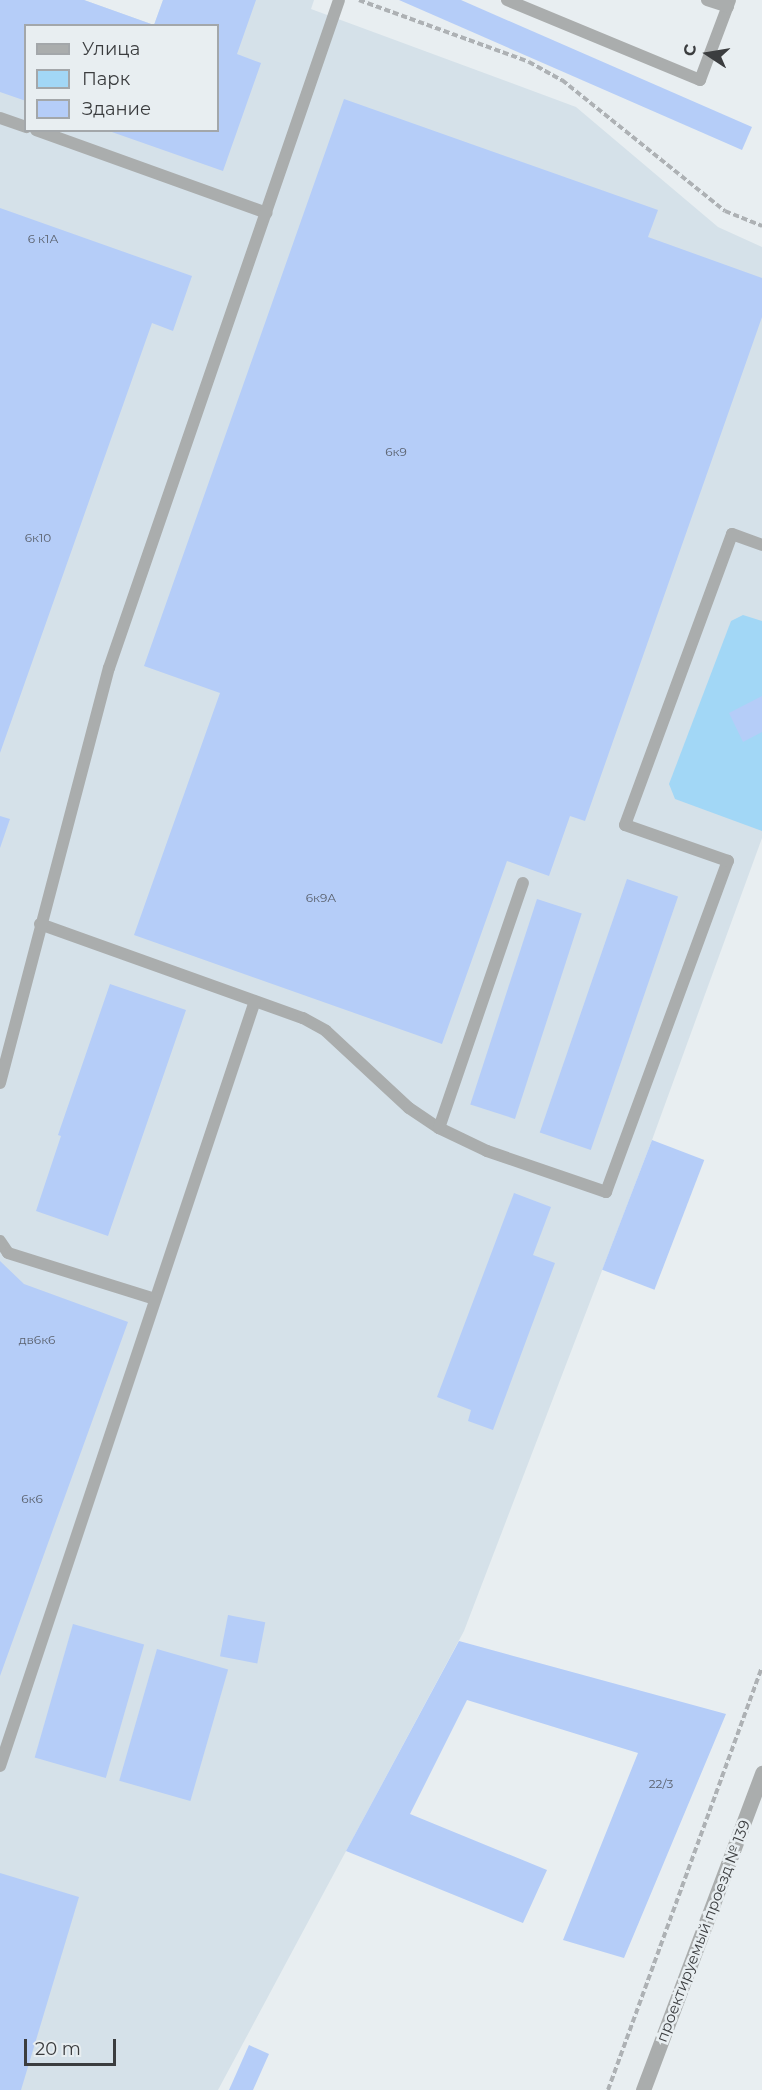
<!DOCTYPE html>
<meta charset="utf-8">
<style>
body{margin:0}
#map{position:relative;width:762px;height:2090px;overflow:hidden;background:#e8eef1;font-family:Montserrat,sans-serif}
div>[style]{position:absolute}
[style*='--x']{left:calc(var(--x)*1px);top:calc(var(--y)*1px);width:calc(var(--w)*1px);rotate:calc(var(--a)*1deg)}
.built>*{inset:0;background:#d5e1e9}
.green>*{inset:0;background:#a2d7f6}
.building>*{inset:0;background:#b5cdf8;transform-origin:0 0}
.path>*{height:4px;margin-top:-2px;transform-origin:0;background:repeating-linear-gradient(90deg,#adb1b4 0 6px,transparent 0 9px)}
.service>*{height:12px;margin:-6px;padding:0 6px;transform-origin:6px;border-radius:6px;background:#aaadad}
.tertiary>*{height:15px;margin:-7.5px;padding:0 7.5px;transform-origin:7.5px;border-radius:7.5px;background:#aaadad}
span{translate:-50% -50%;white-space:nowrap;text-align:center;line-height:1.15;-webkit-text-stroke:5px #e8eef1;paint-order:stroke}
.number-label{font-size:12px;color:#5a616d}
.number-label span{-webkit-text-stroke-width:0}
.street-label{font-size:15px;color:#3b3d3f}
.legend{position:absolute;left:24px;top:24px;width:195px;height:108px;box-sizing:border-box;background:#e8eef1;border:2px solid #a3a7aa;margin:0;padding:8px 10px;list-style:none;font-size:18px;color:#3b3d3f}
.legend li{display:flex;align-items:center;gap:12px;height:30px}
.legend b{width:30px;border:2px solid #a3a7aa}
.north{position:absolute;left:678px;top:24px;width:60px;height:60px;-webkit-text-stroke:4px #e8eef1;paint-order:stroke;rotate:282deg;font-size:16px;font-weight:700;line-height:24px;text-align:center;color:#3b3d3f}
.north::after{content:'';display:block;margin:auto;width:21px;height:27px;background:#3b3d3f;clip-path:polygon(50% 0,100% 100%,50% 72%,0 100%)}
.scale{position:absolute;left:24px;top:2039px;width:92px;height:27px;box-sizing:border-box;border:3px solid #3b3d3f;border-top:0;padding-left:8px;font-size:18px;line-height:21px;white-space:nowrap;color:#3b3d3f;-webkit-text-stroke:4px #e8eef1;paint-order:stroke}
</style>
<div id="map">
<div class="built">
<div style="clip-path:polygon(evenodd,0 0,84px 0,154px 25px,163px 0,314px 0,311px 9px,576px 107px,718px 227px,762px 247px,762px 838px,652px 1140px,464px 1631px,218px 2090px,0 2090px,0 0,26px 26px,218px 26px,218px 130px,26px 130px,26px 26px)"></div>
</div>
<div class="green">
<div style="clip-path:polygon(743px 615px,762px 621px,762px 831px,675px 799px,669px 784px,731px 621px)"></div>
</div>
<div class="building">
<div style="clip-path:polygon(0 0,84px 0,154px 25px,163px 0,256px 0,237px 54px,261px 63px,223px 171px,109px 131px,218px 130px,218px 26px,26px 26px,26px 101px,0 92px)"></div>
<div style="clip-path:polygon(399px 0,461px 0,752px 127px,742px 150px)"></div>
<div style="clip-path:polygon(344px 99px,658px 210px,648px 237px,762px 278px,762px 317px,585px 821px,570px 816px,549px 876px,507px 861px,442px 1044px,134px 935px,220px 693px,144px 666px)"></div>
<div style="clip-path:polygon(0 208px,192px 276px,173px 331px,152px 323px,0 753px)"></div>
<div style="clip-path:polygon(762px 696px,762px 732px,743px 742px,729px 713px)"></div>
<div style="clip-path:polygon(0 816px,10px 819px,0 848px)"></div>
<div style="left:627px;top:879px;width:54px;height:268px;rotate:19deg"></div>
<div style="left:537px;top:899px;width:47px;height:216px;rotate:18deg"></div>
<div style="clip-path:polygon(110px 984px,186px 1010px,108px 1236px,36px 1211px,61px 1136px,58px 1135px)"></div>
<div style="left:652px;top:1140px;width:56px;height:139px;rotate:21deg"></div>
<div style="clip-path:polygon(514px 1193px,551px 1207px,533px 1255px,555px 1263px,493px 1430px,468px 1421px,471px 1410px,437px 1397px)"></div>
<div style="clip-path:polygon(0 1261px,24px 1284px,128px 1322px,0 1676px)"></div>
<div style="left:228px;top:1615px;width:38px;height:42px;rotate:11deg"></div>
<div style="left:73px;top:1624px;width:74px;height:139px;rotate:16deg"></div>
<div style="clip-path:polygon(459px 1641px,726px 1714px,624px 1958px,563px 1940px,638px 1753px,467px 1700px,410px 1814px,547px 1870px,523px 1923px,346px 1851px)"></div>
<div style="left:157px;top:1649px;width:74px;height:137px;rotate:16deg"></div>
<div style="clip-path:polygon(0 1873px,79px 1897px,21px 2090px,0 2090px)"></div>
<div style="clip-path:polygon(249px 2045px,269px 2054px,253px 2090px,229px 2090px)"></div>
</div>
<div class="path">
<div style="--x:359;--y:0;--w:181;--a:20"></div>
<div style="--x:529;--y:62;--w:38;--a:29"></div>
<div style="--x:562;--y:80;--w:209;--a:38.8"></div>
<div style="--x:725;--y:211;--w:40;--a:22"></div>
<div style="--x:608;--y:2090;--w:449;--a:-70"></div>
</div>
<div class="service">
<div style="--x:507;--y:0;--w:209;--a:22.5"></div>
<div style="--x:700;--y:80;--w:85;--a:-69.4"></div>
<div style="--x:707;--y:0;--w:22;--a:18"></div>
<div style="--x:0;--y:118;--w:28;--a:19"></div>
<div style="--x:36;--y:130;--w:245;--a:19.8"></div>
<div style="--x:40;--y:924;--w:279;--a:19.7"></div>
<div style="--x:303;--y:1018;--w:26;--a:29"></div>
<div style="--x:326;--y:1031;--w:113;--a:42.9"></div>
<div style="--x:409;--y:1108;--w:36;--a:34"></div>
<div style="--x:439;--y:1128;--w:53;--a:25.6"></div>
<div style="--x:487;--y:1151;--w:126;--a:19"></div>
<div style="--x:606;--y:1192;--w:353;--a:-69.8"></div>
<div style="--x:728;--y:861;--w:109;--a:-160.7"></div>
<div style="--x:625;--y:825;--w:310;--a:-69.8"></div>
<div style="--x:732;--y:534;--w:32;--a:20"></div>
<div style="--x:0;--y:1083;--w:429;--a:-75.3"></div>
<div style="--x:109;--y:668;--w:706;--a:-71"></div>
<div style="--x:439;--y:1128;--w:259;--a:-71.1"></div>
<div style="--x:0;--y:1241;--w:14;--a:56"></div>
<div style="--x:8;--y:1253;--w:154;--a:17.4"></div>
<div style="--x:0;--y:1766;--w:806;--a:-71.57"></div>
</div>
<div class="tertiary">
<div style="--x:643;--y:2090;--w:339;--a:-69.4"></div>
</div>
<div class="number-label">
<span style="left:43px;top:239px">6 к1А</span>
<span style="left:396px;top:452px">6к9</span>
<span style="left:38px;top:538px">6к10</span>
<span style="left:321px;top:898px">6к9А</span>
<span style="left:37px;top:1340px">дв6к6</span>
<span style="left:32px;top:1499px">6к6</span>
<span style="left:661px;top:1784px">22/3</span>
</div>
<div class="street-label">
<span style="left:703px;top:1931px;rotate:-69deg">проектируемый проезд № 139</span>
</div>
<ul class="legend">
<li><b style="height:8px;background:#aaadad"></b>Улица</li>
<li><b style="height:16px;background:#a2d7f6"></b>Парк</li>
<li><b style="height:16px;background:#b5cdf8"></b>Здание</li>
</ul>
<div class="north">С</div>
<div class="scale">20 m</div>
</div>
